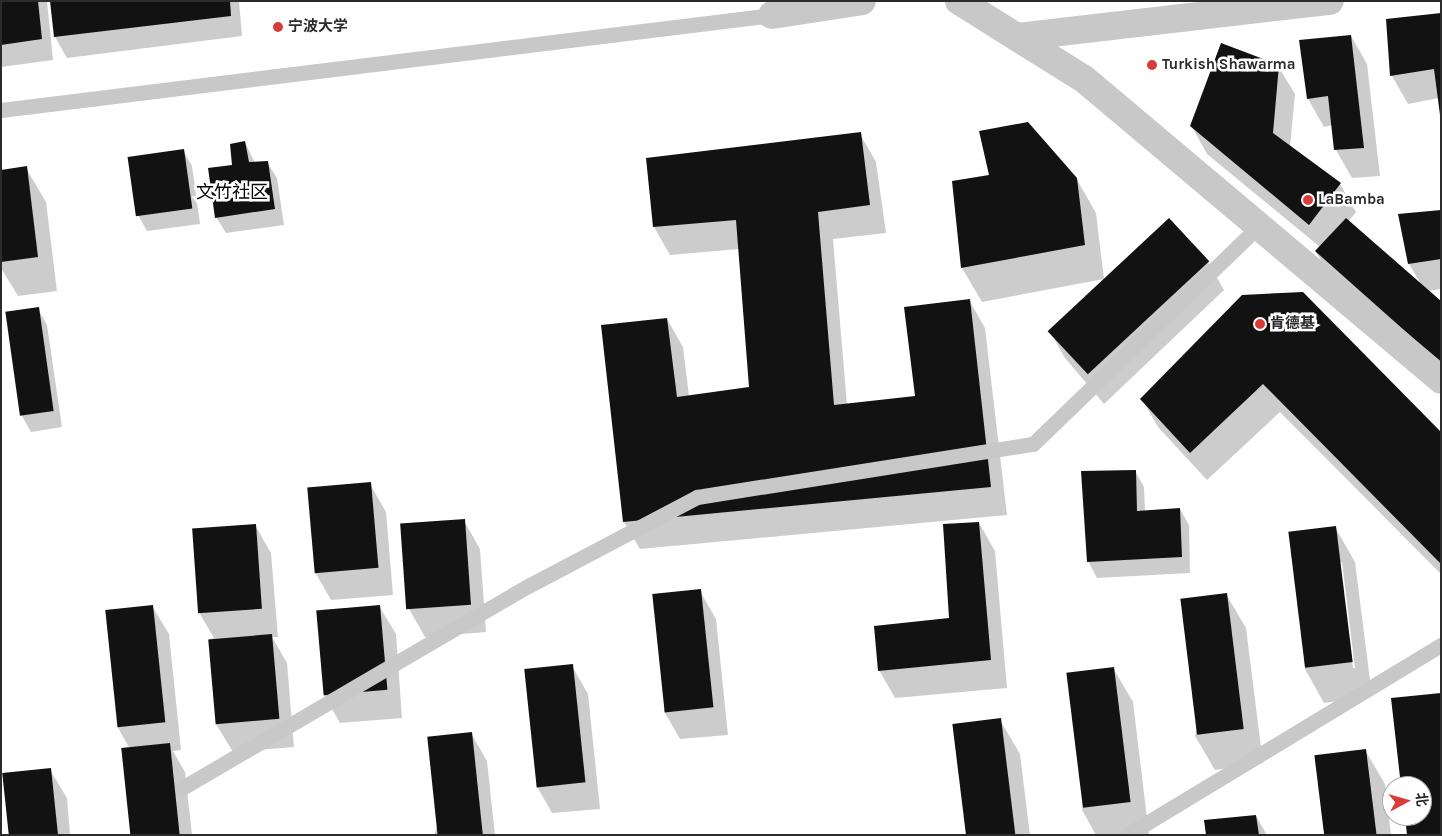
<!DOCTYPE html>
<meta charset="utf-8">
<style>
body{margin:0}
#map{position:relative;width:1442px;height:836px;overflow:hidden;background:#fff;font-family:Karla,"Noto Sans SC",sans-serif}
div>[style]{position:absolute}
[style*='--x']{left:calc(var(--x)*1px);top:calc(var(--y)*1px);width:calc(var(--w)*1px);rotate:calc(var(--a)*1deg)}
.shadow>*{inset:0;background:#0003}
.building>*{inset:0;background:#121212;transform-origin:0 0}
.service>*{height:15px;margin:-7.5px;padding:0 7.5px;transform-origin:7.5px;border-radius:7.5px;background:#c8c8c8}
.minor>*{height:28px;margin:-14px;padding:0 14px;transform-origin:14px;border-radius:14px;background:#c8c8c8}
.dots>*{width:14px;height:14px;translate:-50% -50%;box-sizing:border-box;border:2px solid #fff;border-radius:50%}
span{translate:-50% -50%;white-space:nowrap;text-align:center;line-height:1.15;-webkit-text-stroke:5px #fff;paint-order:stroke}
.poi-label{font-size:15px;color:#2b2b2b;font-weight:700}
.left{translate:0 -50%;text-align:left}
.quarter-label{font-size:18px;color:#000}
.frame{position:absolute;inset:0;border:2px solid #2b2b2b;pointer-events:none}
.north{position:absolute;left:1382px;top:776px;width:50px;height:50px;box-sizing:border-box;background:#fff;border:1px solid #aaa;border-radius:50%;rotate:84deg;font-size:14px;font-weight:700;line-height:20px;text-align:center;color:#2b2b2b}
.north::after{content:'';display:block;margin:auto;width:18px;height:22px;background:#d73c39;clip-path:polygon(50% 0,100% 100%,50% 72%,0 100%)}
</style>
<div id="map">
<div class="shadow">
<div style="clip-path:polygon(1px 1px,47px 1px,53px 60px,1px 67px)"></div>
<div style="clip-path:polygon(51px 1px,239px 1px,242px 36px,67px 58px,55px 37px)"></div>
<div style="clip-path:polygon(1441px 14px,1439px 98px,1408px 104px,1392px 76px,1388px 20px)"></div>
<div style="clip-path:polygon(1351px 36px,1367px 64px,1380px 176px,1352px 178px,1336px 150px,1333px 125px,1324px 127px,1308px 99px)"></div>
<div style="clip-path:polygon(1278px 66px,1295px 94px,1290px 147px,1340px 184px,1356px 212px,1348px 222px,1421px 284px,1409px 264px,1441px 211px,1441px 289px,1428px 291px,1441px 376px,1332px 280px,1316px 252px,1320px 247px,1207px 154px,1191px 125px)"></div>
<div style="clip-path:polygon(860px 134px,876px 162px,886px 233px,833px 239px,847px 405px,917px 398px,969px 300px,985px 328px,1007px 515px,640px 549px,624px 522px,667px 319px,683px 347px,689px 396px,750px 388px,739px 249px,670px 255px,654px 227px)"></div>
<div style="clip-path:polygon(245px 142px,255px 163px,267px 162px,277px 178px,284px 225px,226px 233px,216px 217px)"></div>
<div style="clip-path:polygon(183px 150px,192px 166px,200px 224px,147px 231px,138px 215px)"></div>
<div style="clip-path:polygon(26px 168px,46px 202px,57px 291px,18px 296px,1px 268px,1px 171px)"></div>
<div style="clip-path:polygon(1076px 178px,1096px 213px,1104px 279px,982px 302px,962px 268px,953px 182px)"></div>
<div style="clip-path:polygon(1208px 262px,1224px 290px,1104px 404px,1065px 358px,1049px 330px)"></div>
<div style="clip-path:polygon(1243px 296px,1441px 434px,1441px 574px,1280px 412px,1207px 480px,1158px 427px,1142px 399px)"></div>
<div style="clip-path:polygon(38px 309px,47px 325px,62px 427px,31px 432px,22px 416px)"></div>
<div style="clip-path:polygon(1135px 471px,1144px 487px,1145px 511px,1180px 509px,1189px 525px,1190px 573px,1097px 578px,1088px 561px)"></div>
<div style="clip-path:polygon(370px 484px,386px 512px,393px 595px,331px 600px,315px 572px)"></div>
<div style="clip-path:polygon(464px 521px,480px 549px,486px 632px,425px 637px,409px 609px)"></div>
<div style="clip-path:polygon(979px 523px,995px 551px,1007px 688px,895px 698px,879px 670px,950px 619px)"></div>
<div style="clip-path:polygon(255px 525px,271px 553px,278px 637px,272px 637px,287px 663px,294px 747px,233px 752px,216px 724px,209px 639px,214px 638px,200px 614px)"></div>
<div style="clip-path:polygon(evenodd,1335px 527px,1355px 562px,1372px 696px,1324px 703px,1305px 669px,1335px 527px,1339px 562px,1342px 562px,1355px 668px,1353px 668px,1339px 562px)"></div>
<div style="clip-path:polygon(700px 591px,716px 619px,728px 735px,680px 739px,664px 711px)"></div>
<div style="clip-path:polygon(1226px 594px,1246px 628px,1263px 763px,1215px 770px,1195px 736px)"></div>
<div style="clip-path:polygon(152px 606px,169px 634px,181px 750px,173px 751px,185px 772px,192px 835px,131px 835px,130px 749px,117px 726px,106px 612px)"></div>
<div style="clip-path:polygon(379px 606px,396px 634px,402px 718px,340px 723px,324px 695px,317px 610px)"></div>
<div style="clip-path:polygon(572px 666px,588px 694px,600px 809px,552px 813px,536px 785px)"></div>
<div style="clip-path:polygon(1113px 668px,1133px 702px,1149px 835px,1096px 835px,1082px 810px)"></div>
<div style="clip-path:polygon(1000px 720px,1020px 754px,1030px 835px,966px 835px)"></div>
<div style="clip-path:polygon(471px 733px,487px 761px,495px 835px,434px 835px)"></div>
<div style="clip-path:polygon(1365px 750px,1385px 784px,1391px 835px,1324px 835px)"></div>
<div style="clip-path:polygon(50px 770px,67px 798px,70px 835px,9px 835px)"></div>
<div style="clip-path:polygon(1256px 816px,1267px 835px,1207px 835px)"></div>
</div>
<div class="building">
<div style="clip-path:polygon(1px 1px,38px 1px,42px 39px,1px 45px)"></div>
<div style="clip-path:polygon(50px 1px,230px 1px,231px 16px,54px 37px)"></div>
<div style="clip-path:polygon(1441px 13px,1441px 115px,1440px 115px,1434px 69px,1390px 76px,1386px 19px)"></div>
<div style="clip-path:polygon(1351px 35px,1364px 148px,1334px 150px,1328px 96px,1307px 99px,1299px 40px)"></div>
<div style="clip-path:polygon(1221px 43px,1279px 65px,1273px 133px,1341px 183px,1309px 225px,1190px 126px)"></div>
<div style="clip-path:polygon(1028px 122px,1077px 178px,1085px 245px,961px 268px,952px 181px,989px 175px,979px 131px)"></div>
<div style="clip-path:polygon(861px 132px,870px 205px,818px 212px,834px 405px,915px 396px,904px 307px,970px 299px,991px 487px,623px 522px,601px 325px,667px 318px,677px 397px,749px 387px,736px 220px,653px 227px,646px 158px)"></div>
<div style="clip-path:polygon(245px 141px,249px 162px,268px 161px,275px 209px,215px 218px,208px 168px,232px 165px,230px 144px)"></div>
<div style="left:184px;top:149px;width:60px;height:57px;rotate:82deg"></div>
<div style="clip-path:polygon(27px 166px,38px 257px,1px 262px,1px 170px)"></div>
<div style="clip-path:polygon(1441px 210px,1441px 259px,1408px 264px,1398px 214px)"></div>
<div style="left:1169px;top:218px;width:59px;height:166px;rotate:47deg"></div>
<div style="clip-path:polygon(1346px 218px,1441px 301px,1441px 363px,1315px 251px)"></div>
<div style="clip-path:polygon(1303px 292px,1441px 432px,1441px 564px,1263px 384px,1190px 453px,1140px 399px,1242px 295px)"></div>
<div style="left:39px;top:307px;width:105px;height:34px;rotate:82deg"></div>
<div style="clip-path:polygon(1136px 470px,1137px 511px,1180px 508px,1182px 557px,1087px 562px,1081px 471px)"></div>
<div style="left:371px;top:482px;width:86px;height:64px;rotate:85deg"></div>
<div style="left:465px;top:519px;width:86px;height:65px;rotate:86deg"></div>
<div style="clip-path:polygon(979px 522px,991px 660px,878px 671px,874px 626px,949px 618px,943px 524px)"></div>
<div style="left:256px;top:524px;width:85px;height:64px;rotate:86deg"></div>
<div style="left:1336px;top:526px;width:137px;height:48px;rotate:83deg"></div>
<div style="left:701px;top:589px;width:119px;height:49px;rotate:84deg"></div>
<div style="left:1227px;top:593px;width:137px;height:47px;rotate:83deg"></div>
<div style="left:153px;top:605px;width:118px;height:48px;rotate:84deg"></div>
<div style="left:380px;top:605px;width:85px;height:64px;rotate:85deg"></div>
<div style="left:272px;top:634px;width:85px;height:64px;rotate:85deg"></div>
<div style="left:573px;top:664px;width:119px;height:49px;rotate:84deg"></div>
<div style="left:1114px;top:667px;width:136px;height:48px;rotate:83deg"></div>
<div style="clip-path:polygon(1441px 693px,1441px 835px,1407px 835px,1405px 816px,1422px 816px,1422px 786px,1401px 786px,1391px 698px)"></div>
<div style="left:1001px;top:718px;width:118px;height:49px;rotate:83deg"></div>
<div style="left:472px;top:732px;width:103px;height:45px;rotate:84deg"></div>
<div style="left:170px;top:743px;width:92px;height:49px;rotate:84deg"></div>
<div style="left:1366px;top:749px;width:87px;height:52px;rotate:83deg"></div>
<div style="left:51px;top:768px;width:67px;height:49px;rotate:84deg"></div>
<div style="clip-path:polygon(1256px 815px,1259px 835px,1206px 835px,1204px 820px)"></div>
</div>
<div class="service">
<div style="--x:1;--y:110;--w:777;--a:-7.02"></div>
<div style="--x:182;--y:788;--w:403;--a:-30.3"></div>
<div style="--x:530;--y:585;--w:189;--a:-27.8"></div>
<div style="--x:697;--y:497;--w:340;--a:-9"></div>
<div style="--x:1033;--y:444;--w:314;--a:-44"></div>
<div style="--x:1127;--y:835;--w:367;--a:-31.2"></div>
</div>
<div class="minor">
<div style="--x:959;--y:1;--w:147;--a:32"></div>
<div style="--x:1084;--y:79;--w:467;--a:40.1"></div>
<div style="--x:772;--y:15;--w:91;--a:-8.8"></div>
<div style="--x:1017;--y:37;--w:315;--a:-6.6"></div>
</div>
<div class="dots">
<div style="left:278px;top:27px;background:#d73c39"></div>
<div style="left:1152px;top:65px;background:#d73c39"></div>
<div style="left:1308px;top:200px;background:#d73c39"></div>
<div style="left:1260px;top:324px;background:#d73c39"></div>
</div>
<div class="poi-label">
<span class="left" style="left:288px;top:27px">宁波大学</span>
<span class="left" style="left:1162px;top:65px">Turkish Shawarma</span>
<span class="left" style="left:1318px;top:200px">LaBamba</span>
<span class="left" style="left:1270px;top:324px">肯德基</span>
</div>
<div class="quarter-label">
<span style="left:232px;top:192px">文竹社区</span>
</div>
<div class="frame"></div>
<div class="north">北</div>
</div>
